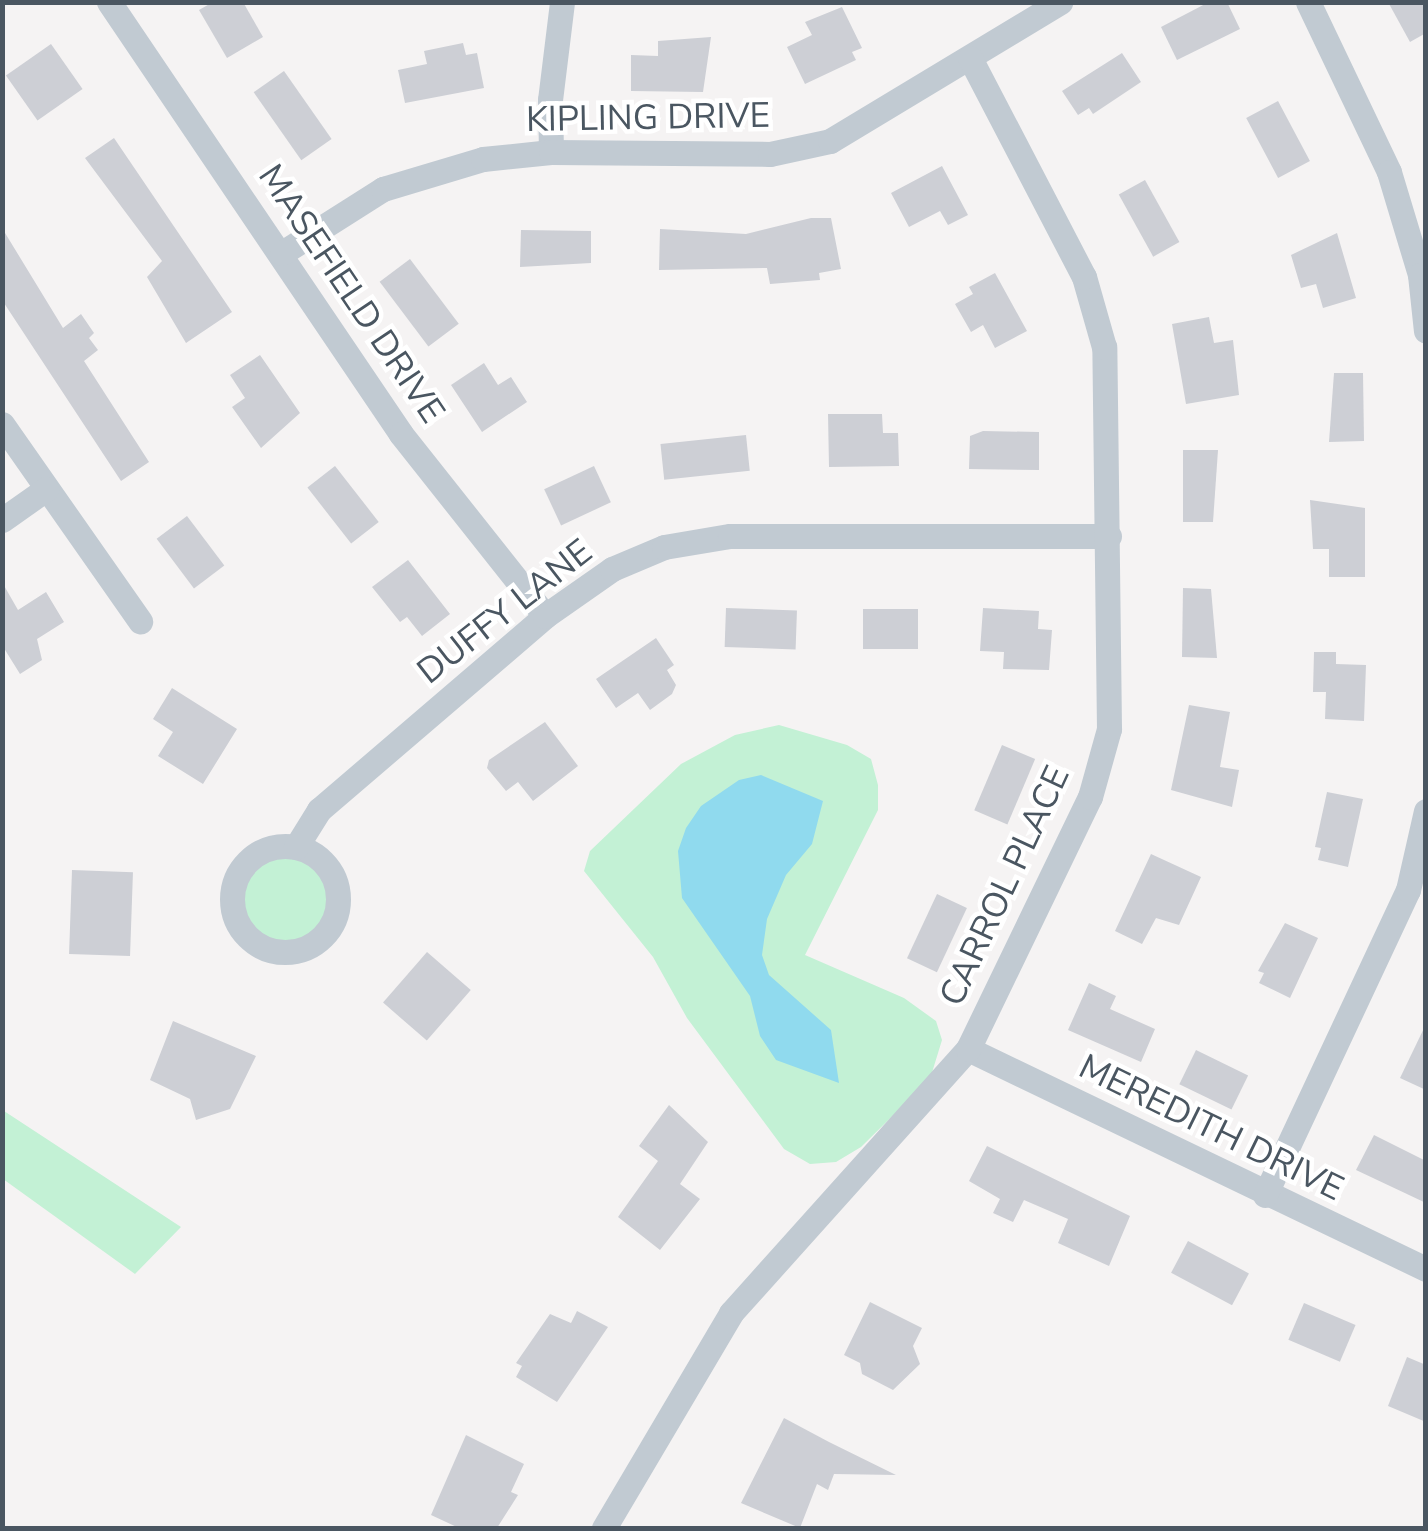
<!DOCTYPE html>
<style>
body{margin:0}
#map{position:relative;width:1428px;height:1531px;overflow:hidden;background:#f5f3f3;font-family:"Nunito Sans",sans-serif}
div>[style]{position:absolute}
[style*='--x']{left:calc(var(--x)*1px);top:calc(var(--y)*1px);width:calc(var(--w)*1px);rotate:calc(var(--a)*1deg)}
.green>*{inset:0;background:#c3f1d5}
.round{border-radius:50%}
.water>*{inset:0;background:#90daee}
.building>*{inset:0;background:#cdcfd5;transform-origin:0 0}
.minor>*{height:25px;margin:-12.5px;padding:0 12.5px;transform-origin:12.5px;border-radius:12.5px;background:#c1cad2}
.minor>.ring{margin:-12.5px;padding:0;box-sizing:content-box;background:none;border:25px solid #c1cad2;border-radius:50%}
span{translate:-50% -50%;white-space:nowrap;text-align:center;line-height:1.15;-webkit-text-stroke:9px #fff;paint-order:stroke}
.street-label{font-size:35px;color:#4a5661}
.frame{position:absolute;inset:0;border:5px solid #4a5661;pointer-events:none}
</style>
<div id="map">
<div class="green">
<div style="clip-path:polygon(779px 725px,847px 745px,871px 759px,878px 785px,878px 810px,805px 955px,904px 998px,936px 1021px,942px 1040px,930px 1079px,861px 1147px,836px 1162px,810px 1164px,784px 1149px,687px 1018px,653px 957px,584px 871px,590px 851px,681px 764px,735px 735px)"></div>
<div class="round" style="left:241px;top:856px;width:88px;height:88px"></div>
<div style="clip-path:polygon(3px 1109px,4px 1111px,181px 1227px,135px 1274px,3px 1179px)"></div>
</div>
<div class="water">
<div style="clip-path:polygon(761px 775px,823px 801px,812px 844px,786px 875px,767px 919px,762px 955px,769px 975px,831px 1030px,839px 1083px,776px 1060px,760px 1036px,750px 996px,682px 898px,678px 851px,686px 828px,701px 806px,739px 780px)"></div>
</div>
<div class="building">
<div style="clip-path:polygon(213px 2px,243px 2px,263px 37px,227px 58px,199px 10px)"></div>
<div style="clip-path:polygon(1209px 2px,1227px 2px,1240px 29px,1177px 60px,1161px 27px)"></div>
<div style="clip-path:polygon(1388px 2px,1426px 2px,1426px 33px,1410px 42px)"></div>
<div style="clip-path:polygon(842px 7px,862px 48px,852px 52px,856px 60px,805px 84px,787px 47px,812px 35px,805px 22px)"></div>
<div style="clip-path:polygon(711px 37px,703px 92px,631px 91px,631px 55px,658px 56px,658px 41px)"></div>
<div style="clip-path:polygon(463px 43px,466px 55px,477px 53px,484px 88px,405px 103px,398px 70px,427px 64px,424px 51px)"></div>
<div style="left:51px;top:44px;width:55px;height:55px;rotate:55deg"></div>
<div style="clip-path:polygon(1122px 53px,1141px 82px,1093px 114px,1089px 108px,1078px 115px,1062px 91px)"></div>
<div style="left:284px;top:71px;width:83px;height:37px;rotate:55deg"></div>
<div style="left:1278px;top:101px;width:68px;height:36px;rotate:62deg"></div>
<div style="clip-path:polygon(114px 138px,232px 312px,186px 343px,147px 277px,162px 261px,85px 158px)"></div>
<div style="clip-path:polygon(942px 166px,968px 215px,948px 225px,940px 211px,909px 227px,891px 193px)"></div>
<div style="left:1145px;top:180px;width:71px;height:30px;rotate:61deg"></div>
<div style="clip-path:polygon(811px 218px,831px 218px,841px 269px,819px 273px,820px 280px,770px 284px,767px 268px,659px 270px,660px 229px,746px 234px)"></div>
<div style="clip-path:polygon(2px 228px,63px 328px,81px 314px,94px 333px,89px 338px,98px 350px,84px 361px,149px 462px,121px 481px,2px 300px)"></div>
<div style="clip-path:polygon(521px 230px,591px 231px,591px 263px,520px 267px)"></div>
<div style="clip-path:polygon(1337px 233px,1356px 298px,1323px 308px,1316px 284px,1301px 288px,1291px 255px)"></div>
<div style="left:410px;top:259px;width:81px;height:38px;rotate:53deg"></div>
<div style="clip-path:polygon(995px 273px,1027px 331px,995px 348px,983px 325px,971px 332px,955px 304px,973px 294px,969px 287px)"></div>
<div style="clip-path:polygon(1209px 317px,1214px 343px,1233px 340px,1239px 395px,1186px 404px,1172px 324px)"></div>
<div style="clip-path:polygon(260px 355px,300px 413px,261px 448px,232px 407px,245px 398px,230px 375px)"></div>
<div style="clip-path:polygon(484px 363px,498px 385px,511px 377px,527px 402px,482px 432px,451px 385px)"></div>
<div style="clip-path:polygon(1334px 373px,1363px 373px,1364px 441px,1329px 442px)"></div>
<div style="clip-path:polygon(828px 414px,882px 414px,883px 433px,898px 433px,899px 466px,829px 467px)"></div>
<div style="clip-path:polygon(983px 431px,1039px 432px,1039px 470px,969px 469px,970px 436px)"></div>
<div style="left:746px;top:435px;width:36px;height:86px;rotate:84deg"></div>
<div style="clip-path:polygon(1183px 450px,1218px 450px,1213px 522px,1183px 522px)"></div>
<div style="left:335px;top:466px;width:71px;height:35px;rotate:52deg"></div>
<div style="left:594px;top:466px;width:40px;height:55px;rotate:65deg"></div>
<div style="clip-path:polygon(1310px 500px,1365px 508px,1365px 577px,1329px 577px,1329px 549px,1313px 549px)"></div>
<div style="left:187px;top:516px;width:62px;height:38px;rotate:53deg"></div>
<div style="clip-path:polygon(408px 560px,450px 614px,422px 636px,407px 617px,400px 622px,372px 587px)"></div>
<div style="clip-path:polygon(2px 582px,18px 610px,46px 592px,64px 622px,37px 639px,42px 660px,20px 674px,2px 645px)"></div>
<div style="clip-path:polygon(1183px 588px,1211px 589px,1217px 658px,1182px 657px)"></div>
<div style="left:726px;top:608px;width:71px;height:39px;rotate:2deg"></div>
<div style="clip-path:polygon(983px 608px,1039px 611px,1038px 629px,1052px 630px,1049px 670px,1003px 669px,1004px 652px,980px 651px)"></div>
<div style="left:863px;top:609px;width:55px;height:40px"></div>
<div style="clip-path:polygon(656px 638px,674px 665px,667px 670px,676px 685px,672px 694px,650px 710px,638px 693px,616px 708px,596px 679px)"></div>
<div style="clip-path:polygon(1314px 652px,1336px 652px,1336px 664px,1366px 665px,1364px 721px,1325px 719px,1326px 692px,1313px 692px)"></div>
<div style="clip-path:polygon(172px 688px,237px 729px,203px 784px,158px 756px,173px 732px,153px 719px)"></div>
<div style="clip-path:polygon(1189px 705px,1230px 712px,1220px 767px,1239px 770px,1232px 807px,1171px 790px)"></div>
<div style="clip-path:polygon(545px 722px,578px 766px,533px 801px,518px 782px,506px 791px,487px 768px,489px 760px)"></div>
<div style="left:1002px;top:745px;width:36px;height:71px;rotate:23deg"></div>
<div style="clip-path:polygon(1327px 792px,1363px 799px,1348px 867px,1318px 860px,1321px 848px,1315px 847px)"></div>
<div style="clip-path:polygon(1151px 854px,1201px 877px,1179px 925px,1156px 918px,1142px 944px,1115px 931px)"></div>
<div style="left:72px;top:870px;width:61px;height:84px;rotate:2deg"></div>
<div style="left:937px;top:894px;width:33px;height:71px;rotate:25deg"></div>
<div style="clip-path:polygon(1285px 923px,1318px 938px,1290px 998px,1259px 983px,1264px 973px,1258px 971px)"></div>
<div style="left:427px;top:952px;width:58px;height:67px;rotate:41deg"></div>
<div style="clip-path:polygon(1089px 983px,1116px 996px,1110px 1009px,1155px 1029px,1141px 1062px,1068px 1030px)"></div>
<div style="clip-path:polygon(173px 1021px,256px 1056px,230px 1109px,196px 1120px,190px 1099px,150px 1080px)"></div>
<div style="clip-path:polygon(1426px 1024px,1426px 1090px,1400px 1078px)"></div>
<div style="left:1196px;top:1050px;width:58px;height:38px;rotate:26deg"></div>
<div style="clip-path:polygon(669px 1105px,708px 1142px,680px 1184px,700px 1199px,660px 1250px,618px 1217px,658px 1161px,639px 1146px)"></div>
<div style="clip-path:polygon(1374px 1135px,1426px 1161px,1426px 1203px,1356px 1170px)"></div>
<div style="clip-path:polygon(987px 1146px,1130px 1216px,1109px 1266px,1058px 1243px,1068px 1219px,1024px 1200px,1013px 1222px,993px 1213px,1000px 1199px,969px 1181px)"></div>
<div style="left:1188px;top:1241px;width:69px;height:36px;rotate:28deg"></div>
<div style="clip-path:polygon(870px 1302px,922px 1328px,913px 1346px,920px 1364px,893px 1390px,862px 1374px,860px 1363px,844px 1355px)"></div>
<div style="left:1304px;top:1303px;width:56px;height:40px;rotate:23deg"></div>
<div style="clip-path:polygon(577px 1311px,608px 1327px,557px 1402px,516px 1377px,522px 1366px,516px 1363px,550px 1314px,571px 1323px)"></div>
<div style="clip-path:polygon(1407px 1357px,1426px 1365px,1426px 1422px,1388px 1406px)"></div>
<div style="clip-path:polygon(784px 1418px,829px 1442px,896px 1475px,834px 1474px,828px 1490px,817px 1484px,800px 1528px,741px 1503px)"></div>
<div style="clip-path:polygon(466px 1435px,524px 1464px,511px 1492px,518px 1495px,497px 1528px,459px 1528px,431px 1515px)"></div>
</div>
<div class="minor">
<div style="--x:109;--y:2;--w:521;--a:55.94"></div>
<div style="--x:401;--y:434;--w:232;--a:51.6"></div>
<div style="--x:1308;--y:2;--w:188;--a:64.5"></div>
<div style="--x:1389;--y:172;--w:108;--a:73.2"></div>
<div style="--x:1420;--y:275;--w:56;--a:83.9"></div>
<div style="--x:551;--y:152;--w:52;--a:-91.1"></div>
<div style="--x:550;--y:100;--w:99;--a:-83"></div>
<div style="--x:282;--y:253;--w:120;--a:-32.4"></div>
<div style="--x:383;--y:189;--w:104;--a:-16.7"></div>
<div style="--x:483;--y:159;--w:68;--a:-5.9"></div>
<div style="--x:551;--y:152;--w:219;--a:0.5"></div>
<div style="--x:770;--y:154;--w:61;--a:-12.2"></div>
<div style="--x:830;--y:141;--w:269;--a:-31.1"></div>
<div style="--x:2;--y:424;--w:241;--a:55"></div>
<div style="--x:2;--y:520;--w:54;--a:-35.2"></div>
<div class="ring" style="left:232px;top:846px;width:81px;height:81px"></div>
<div style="--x:296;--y:847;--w:44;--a:-58.1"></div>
<div style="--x:319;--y:810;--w:298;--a:-40.6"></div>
<div style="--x:545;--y:616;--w:82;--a:-35"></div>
<div style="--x:612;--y:569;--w:56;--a:-22.9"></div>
<div style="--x:664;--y:547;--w:67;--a:-9.5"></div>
<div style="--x:730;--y:536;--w:379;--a:0"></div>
<div style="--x:968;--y:1049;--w:508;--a:25.66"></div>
<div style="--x:1265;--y:1195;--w:337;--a:-64.9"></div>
<div style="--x:1408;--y:890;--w:81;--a:-77.2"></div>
<div style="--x:604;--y:1528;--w:250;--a:-59.4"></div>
<div style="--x:731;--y:1313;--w:355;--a:-48.1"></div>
<div style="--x:968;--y:1049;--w:280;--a:-64.2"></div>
<div style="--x:1090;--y:797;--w:71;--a:-74.4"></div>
<div style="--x:1109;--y:729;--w:382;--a:-90.7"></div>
<div style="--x:1104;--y:347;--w:73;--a:-105.9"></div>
<div style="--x:1084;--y:277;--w:247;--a:-117.5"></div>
</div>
<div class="street-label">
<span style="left:648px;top:118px;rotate:-1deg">KIPLING DRIVE</span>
<span style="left:351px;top:294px;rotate:56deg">MASEFIELD DRIVE</span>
<span style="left:505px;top:612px;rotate:-38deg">DUFFY LANE</span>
<span style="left:1005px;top:886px;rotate:-65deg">CARROL PLACE</span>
<span style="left:1211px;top:1128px;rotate:26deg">MEREDITH DRIVE</span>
</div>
<div class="frame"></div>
</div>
